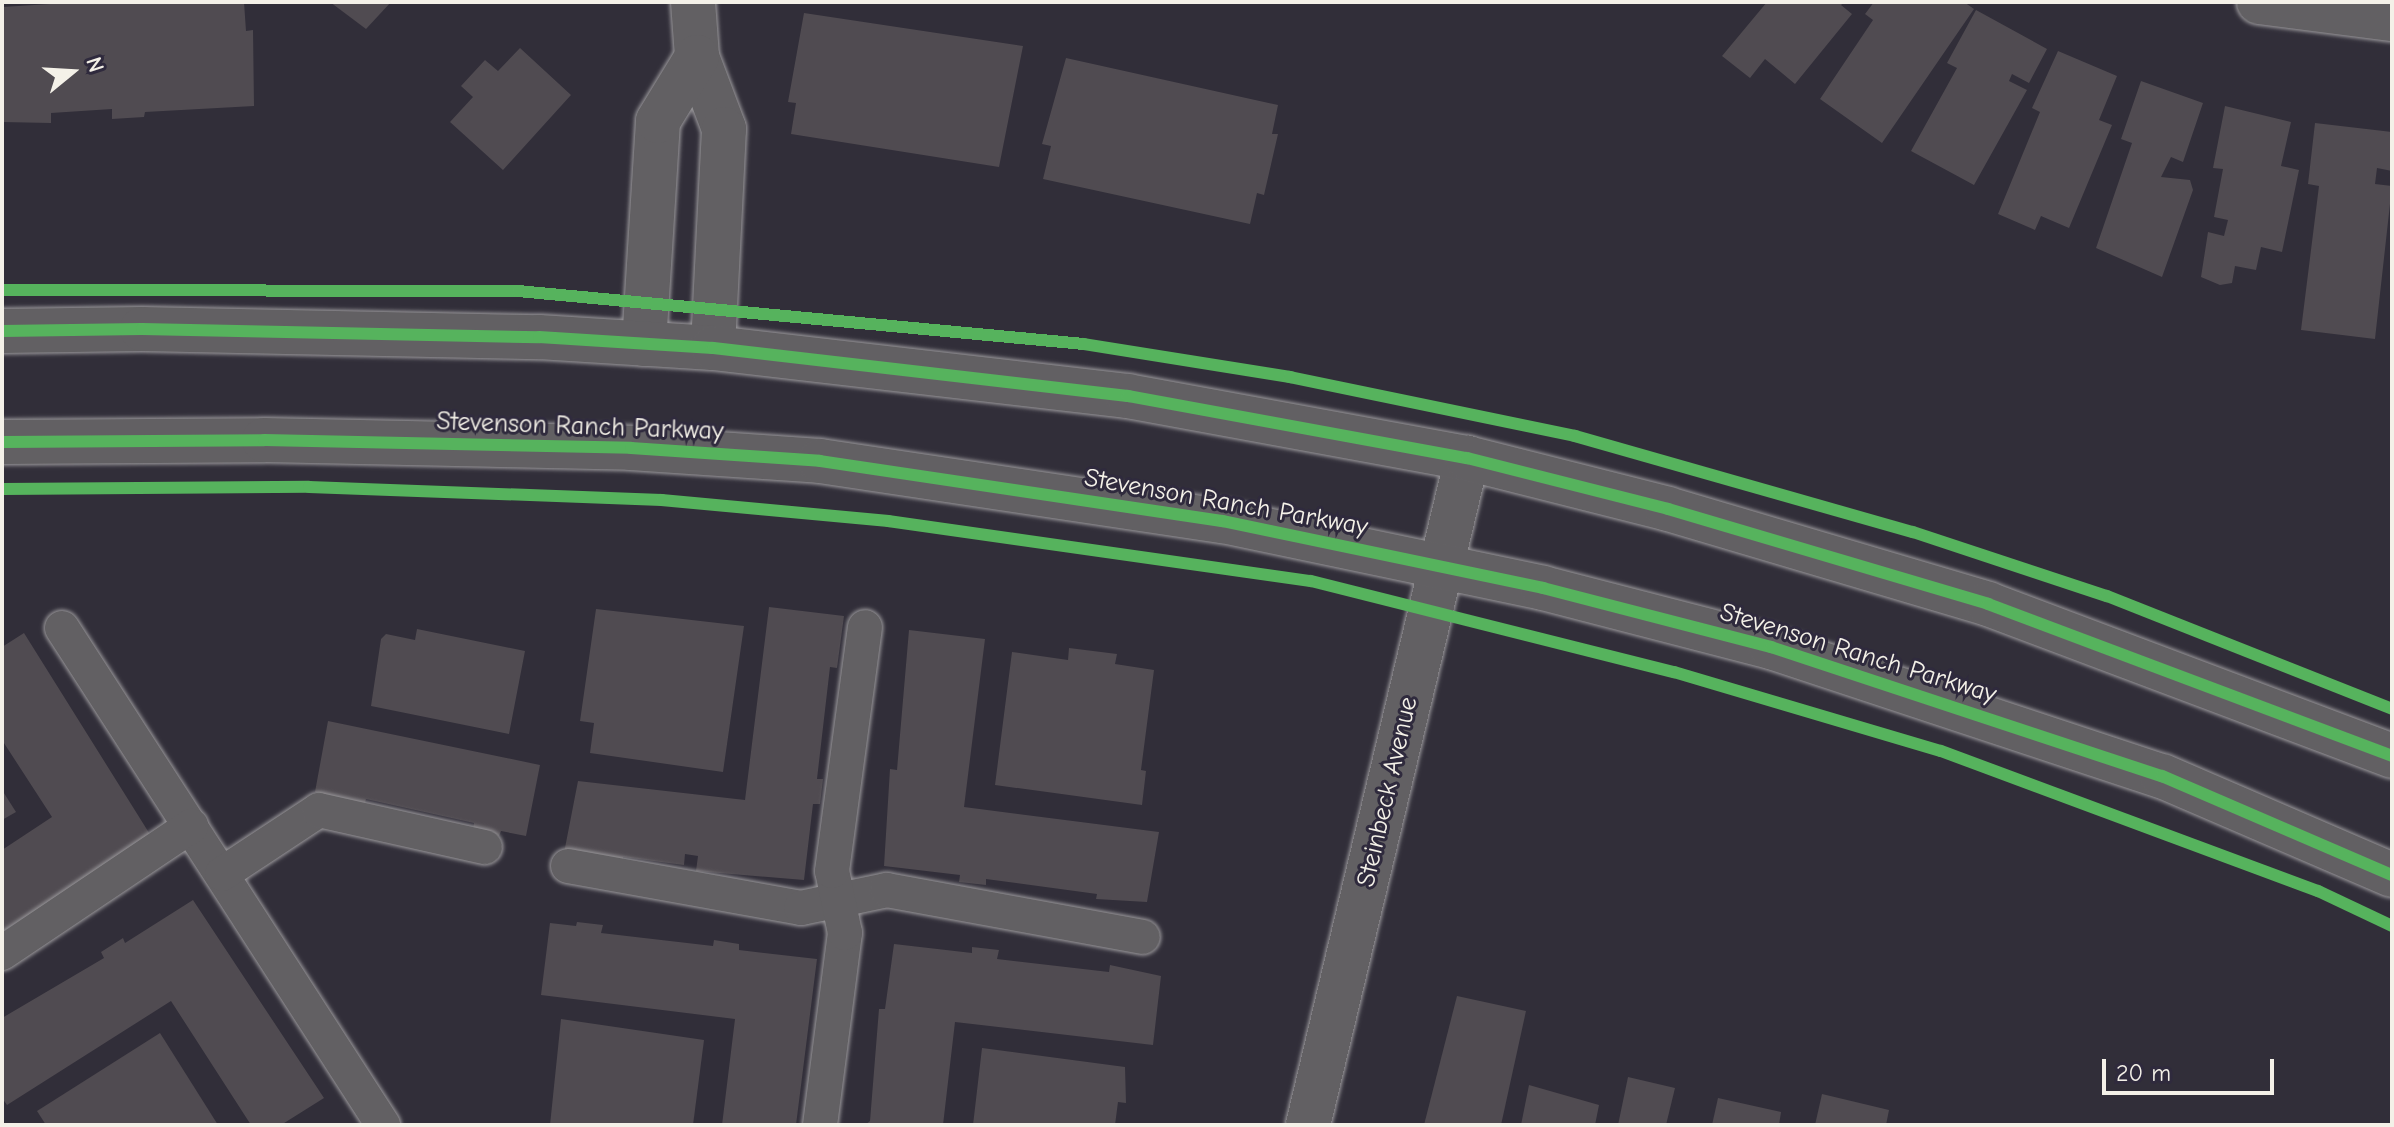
<!DOCTYPE html>
<style>
body{margin:0}
#map{position:relative;width:2394px;height:1127px;overflow:hidden;background:#312e39;font-family:"Comic Neue",sans-serif}
div>[style]{position:absolute}
[style*='--x']{left:calc(var(--x)*1px);top:calc(var(--y)*1px);width:calc(var(--w)*1px);rotate:calc(var(--a)*1deg)}
.building>*{inset:0;background:#504b51}
.roads{filter:drop-shadow(0 0 2px #9a989b) drop-shadow(0 0 2px #9a989b)}
.service>*{height:34px;margin:-17px;padding:0 17px;transform-origin:17px;border-radius:17px;background:#626063}
.minor>*{height:44px;margin:-22px;padding:0 22px;transform-origin:22px;border-radius:22px;background:#626063}
.secondary>*{height:44px;margin:-22px;padding:0 22px;transform-origin:22px;border-radius:22px;background:#626063}
.cycleway>*{height:12px;margin:-6px;padding:0 6px;transform-origin:6px;border-radius:6px;background:#56b35d}
span{translate:-50% -50%;white-space:nowrap;text-align:center;line-height:1.15;-webkit-text-stroke:6px #2f2a3d;paint-order:stroke}
.street-label{font-size:26px;color:#f4f1e8}
.frame{position:absolute;inset:0;border:4px solid #f4f1e8;pointer-events:none}
.north{position:absolute;left:32px;top:32px;width:80px;height:80px;-webkit-text-stroke:6px #2f2a3d;paint-order:stroke;rotate:72deg;font-size:22px;font-weight:700;line-height:32px;text-align:center;color:#f4f1e8}
.north::after{content:'';display:block;margin:auto;width:28px;height:36px;background:#f4f1e8;clip-path:polygon(50% 0,100% 100%,50% 72%,0 100%)}
.scale{position:absolute;left:2102px;top:1059px;width:172px;height:36px;box-sizing:border-box;border:4px solid #f4f1e8;border-top:0;padding-left:10px;font-size:24px;line-height:28px;white-space:nowrap;color:#f4f1e8;-webkit-text-stroke:6px #2f2a3d;paint-order:stroke}
</style>
<div id="map">
<div class="building">
<div style="clip-path:polygon(82px 2px,244px 2px,246px 31px,253px 30px,254px 106px,145px 112px,144px 117px,112px 119px,112px 109px,51px 113px,51px 123px,2px 122px,2px 7px)"></div>
<div style="clip-path:polygon(330px 2px,391px 2px,366px 29px)"></div>
<div style="clip-path:polygon(1767px 2px,1844px 2px,1841px 5px,1852px 14px,1795px 84px,1765px 59px,1750px 78px,1722px 56px)"></div>
<div style="clip-path:polygon(1874px 2px,1964px 2px,1974px 9px,1882px 143px,1820px 99px,1873px 20px,1865px 14px)"></div>
<div style="clip-path:polygon(1976px 10px,2047px 49px,2029px 83px,2012px 74px,2009px 81px,2027px 90px,1974px 185px,1911px 151px,1957px 68px,1947px 63px)"></div>
<div style="clip-path:polygon(804px 13px,1023px 46px,999px 167px,791px 134px,796px 103px,788px 102px)"></div>
<div style="clip-path:polygon(520px 48px,571px 95px,503px 170px,450px 122px,473px 97px,461px 86px,485px 60px,498px 71px)"></div>
<div style="clip-path:polygon(2058px 51px,2117px 76px,2099px 120px,2112px 125px,2069px 228px,2041px 216px,2035px 230px,1998px 214px,2040px 112px,2032px 108px)"></div>
<div style="clip-path:polygon(1066px 58px,1278px 105px,1272px 134px,1278px 134px,1264px 195px,1257px 193px,1250px 224px,1043px 179px,1051px 146px,1042px 144px)"></div>
<div style="clip-path:polygon(2141px 81px,2203px 103px,2183px 162px,2171px 157px,2161px 177px,2190px 180px,2193px 190px,2162px 277px,2096px 248px,2132px 143px,2121px 139px)"></div>
<div style="clip-path:polygon(2225px 106px,2291px 122px,2281px 166px,2299px 170px,2282px 252px,2261px 247px,2256px 270px,2235px 266px,2232px 283px,2220px 285px,2201px 277px,2208px 232px,2224px 236px,2228px 220px,2214px 217px,2223px 169px,2213px 168px)"></div>
<div style="clip-path:polygon(2315px 123px,2392px 132px,2392px 171px,2377px 168px,2375px 184px,2392px 186px,2375px 339px,2301px 330px,2319px 186px,2308px 184px)"></div>
<div style="clip-path:polygon(769px 607px,844px 616px,837px 668px,830px 667px,817px 779px,823px 779px,820px 804px,813px 804px,804px 880px,696px 871px,698px 856px,685px 854px,684px 865px,623px 857px,623px 864px,564px 853px,578px 781px,745px 800px)"></div>
<div style="clip-path:polygon(596px 609px,744px 626px,723px 772px,590px 753px,594px 723px,580px 721px)"></div>
<div style="clip-path:polygon(417px 629px,525px 651px,509px 734px,371px 706px,381px 639px,386px 634px,415px 640px)"></div>
<div style="clip-path:polygon(909px 630px,985px 639px,964px 807px,1159px 832px,1147px 902px,1096px 899px,1097px 894px,986px 879px,986px 885px,959px 882px,960px 875px,884px 866px,890px 769px,897px 770px)"></div>
<div style="clip-path:polygon(24px 633px,151px 836px,2px 932px,2px 850px,52px 817px,2px 740px,2px 647px)"></div>
<div style="clip-path:polygon(1069px 648px,1117px 654px,1115px 664px,1154px 670px,1141px 770px,1146px 771px,1142px 805px,995px 785px,1012px 652px,1068px 660px)"></div>
<div style="clip-path:polygon(328px 721px,540px 765px,526px 836px,501px 831px,499px 836px,473px 831px,474px 823px,366px 799px,364px 807px,315px 792px)"></div>
<div style="clip-path:polygon(2px 790px,16px 812px,2px 820px)"></div>
<div style="clip-path:polygon(193px 900px,324px 1098px,281px 1125px,251px 1125px,171px 1001px,7px 1105px,2px 1098px,2px 1018px,104px 958px,101px 952px,123px 938px,125px 943px)"></div>
<div style="clip-path:polygon(577px 922px,603px 925px,601px 933px,713px 946px,714px 940px,739px 944px,739px 950px,817px 959px,796px 1125px,722px 1125px,735px 1019px,541px 995px,550px 923px,576px 926px)"></div>
<div style="clip-path:polygon(894px 944px,972px 953px,972px 947px,999px 950px,997px 959px,1109px 972px,1110px 965px,1161px 976px,1153px 1045px,955px 1022px,943px 1125px,865px 1125px,870px 1121px,879px 1009px,885px 1009px)"></div>
<div style="clip-path:polygon(1457px 996px,1526px 1011px,1501px 1125px,1424px 1125px)"></div>
<div style="clip-path:polygon(561px 1019px,704px 1040px,693px 1125px,550px 1125px)"></div>
<div style="clip-path:polygon(160px 1033px,218px 1125px,46px 1125px,37px 1111px)"></div>
<div style="clip-path:polygon(982px 1048px,1125px 1067px,1126px 1103px,1118px 1102px,1115px 1125px,973px 1125px)"></div>
<div style="clip-path:polygon(1628px 1077px,1675px 1088px,1666px 1125px,1618px 1125px)"></div>
<div style="clip-path:polygon(1529px 1085px,1599px 1105px,1595px 1125px,1521px 1125px)"></div>
<div style="clip-path:polygon(1822px 1094px,1889px 1110px,1886px 1125px,1815px 1125px)"></div>
<div style="clip-path:polygon(1718px 1098px,1781px 1112px,1779px 1125px,1712px 1125px)"></div>
</div>
<div class="roads">
<div class="service">
<div style="--x:62;--y:628;--w:592;--a:57.14"></div>
<div style="--x:568;--y:866;--w:237;--a:10.2"></div>
<div style="--x:801;--y:908;--w:88;--a:-11.8"></div>
<div style="--x:887;--y:890;--w:260;--a:10.4"></div>
<div style="--x:222;--y:874;--w:116;--a:-33.4"></div>
<div style="--x:319;--y:810;--w:170;--a:12.6"></div>
<div style="--x:2;--y:953;--w:228;--a:-33.9"></div>
<div style="--x:820;--y:1125;--w:194;--a:-82.6"></div>
<div style="--x:845;--y:933;--w:63;--a:-101.8"></div>
<div style="--x:832;--y:871;--w:246;--a:-82.3"></div>
</div>
<div class="minor">
<div style="--x:693;--y:2;--w:55;--a:85.8"></div>
<div style="--x:697;--y:57;--w:77;--a:69.4"></div>
<div style="--x:724;--y:129;--w:219;--a:92.9"></div>
<div style="--x:2259;--y:2;--w:134;--a:7.3"></div>
<div style="--x:644;--y:344;--w:223;--a:-86.4"></div>
<div style="--x:658;--y:121;--w:75;--a:-58.6"></div>
<div style="--x:1308;--y:1125;--w:686;--a:-76.59"></div>
</div>
<div class="secondary">
<div style="--x:2;--y:331;--w:140;--a:-0.8"></div>
<div style="--x:142;--y:329;--w:397;--a:1.2"></div>
<div style="--x:539;--y:337;--w:174;--a:3.6"></div>
<div style="--x:713;--y:348;--w:418;--a:6.6"></div>
<div style="--x:1128;--y:396;--w:345;--a:10.4"></div>
<div style="--x:1467;--y:458;--w:207;--a:14.2"></div>
<div style="--x:1668;--y:509;--w:334;--a:16.5"></div>
<div style="--x:1988;--y:604;--w:432;--a:20.6"></div>
<div style="--x:2;--y:442;--w:262;--a:-0.4"></div>
<div style="--x:264;--y:440;--w:367;--a:1.2"></div>
<div style="--x:631;--y:448;--w:189;--a:3.9"></div>
<div style="--x:820;--y:461;--w:407;--a:8.5"></div>
<div style="--x:1223;--y:521;--w:327;--a:11.8"></div>
<div style="--x:1543;--y:588;--w:236;--a:14.5"></div>
<div style="--x:1771;--y:647;--w:412;--a:18.3"></div>
<div style="--x:2162;--y:776;--w:250;--a:23.3"></div>
</div>
</div>
<div class="cycleway">
<div style="--x:2;--y:290;--w:516;--a:0.11"></div>
<div style="--x:518;--y:291;--w:568;--a:5.35"></div>
<div style="--x:1084;--y:344;--w:209;--a:9.1"></div>
<div style="--x:1290;--y:377;--w:291;--a:11.7"></div>
<div style="--x:1575;--y:436;--w:351;--a:15.9"></div>
<div style="--x:1913;--y:532;--w:204;--a:18.3"></div>
<div style="--x:2107;--y:596;--w:307;--a:21.6"></div>
<div style="--x:2;--y:331;--w:140;--a:-0.8"></div>
<div style="--x:142;--y:329;--w:397;--a:1.2"></div>
<div style="--x:539;--y:337;--w:174;--a:3.6"></div>
<div style="--x:713;--y:348;--w:418;--a:6.6"></div>
<div style="--x:1128;--y:396;--w:345;--a:10.4"></div>
<div style="--x:1467;--y:458;--w:207;--a:14.2"></div>
<div style="--x:1668;--y:509;--w:334;--a:16.5"></div>
<div style="--x:1988;--y:604;--w:432;--a:20.6"></div>
<div style="--x:2;--y:442;--w:262;--a:-0.4"></div>
<div style="--x:264;--y:440;--w:367;--a:1.2"></div>
<div style="--x:631;--y:448;--w:189;--a:3.9"></div>
<div style="--x:820;--y:461;--w:407;--a:8.5"></div>
<div style="--x:1223;--y:521;--w:327;--a:11.8"></div>
<div style="--x:1543;--y:588;--w:236;--a:14.5"></div>
<div style="--x:1771;--y:647;--w:412;--a:18.3"></div>
<div style="--x:2162;--y:776;--w:250;--a:23.3"></div>
<div style="--x:2;--y:489;--w:307;--a:-0.4"></div>
<div style="--x:309;--y:487;--w:353;--a:2.1"></div>
<div style="--x:662;--y:500;--w:227;--a:5.3"></div>
<div style="--x:888;--y:521;--w:427;--a:8.1"></div>
<div style="--x:1311;--y:581;--w:374;--a:14.1"></div>
<div style="--x:1674;--y:672;--w:278;--a:16.5"></div>
<div style="--x:1941;--y:751;--w:402;--a:20.4"></div>
<div style="--x:2318;--y:891;--w:82;--a:25.3"></div>
</div>
<div class="street-label">
<span style="left:580px;top:427px;rotate:2deg">Stevenson Ranch Parkway</span>
<span style="left:1226px;top:503px;rotate:10deg">Stevenson Ranch Parkway</span>
<span style="left:1858px;top:654px;rotate:17deg">Stevenson Ranch Parkway</span>
<span style="left:1388px;top:792px;rotate:-77deg">Steinbeck Avenue</span>
</div>
<div class="frame"></div>
<div class="north">N</div>
<div class="scale">20 m</div>
</div>
